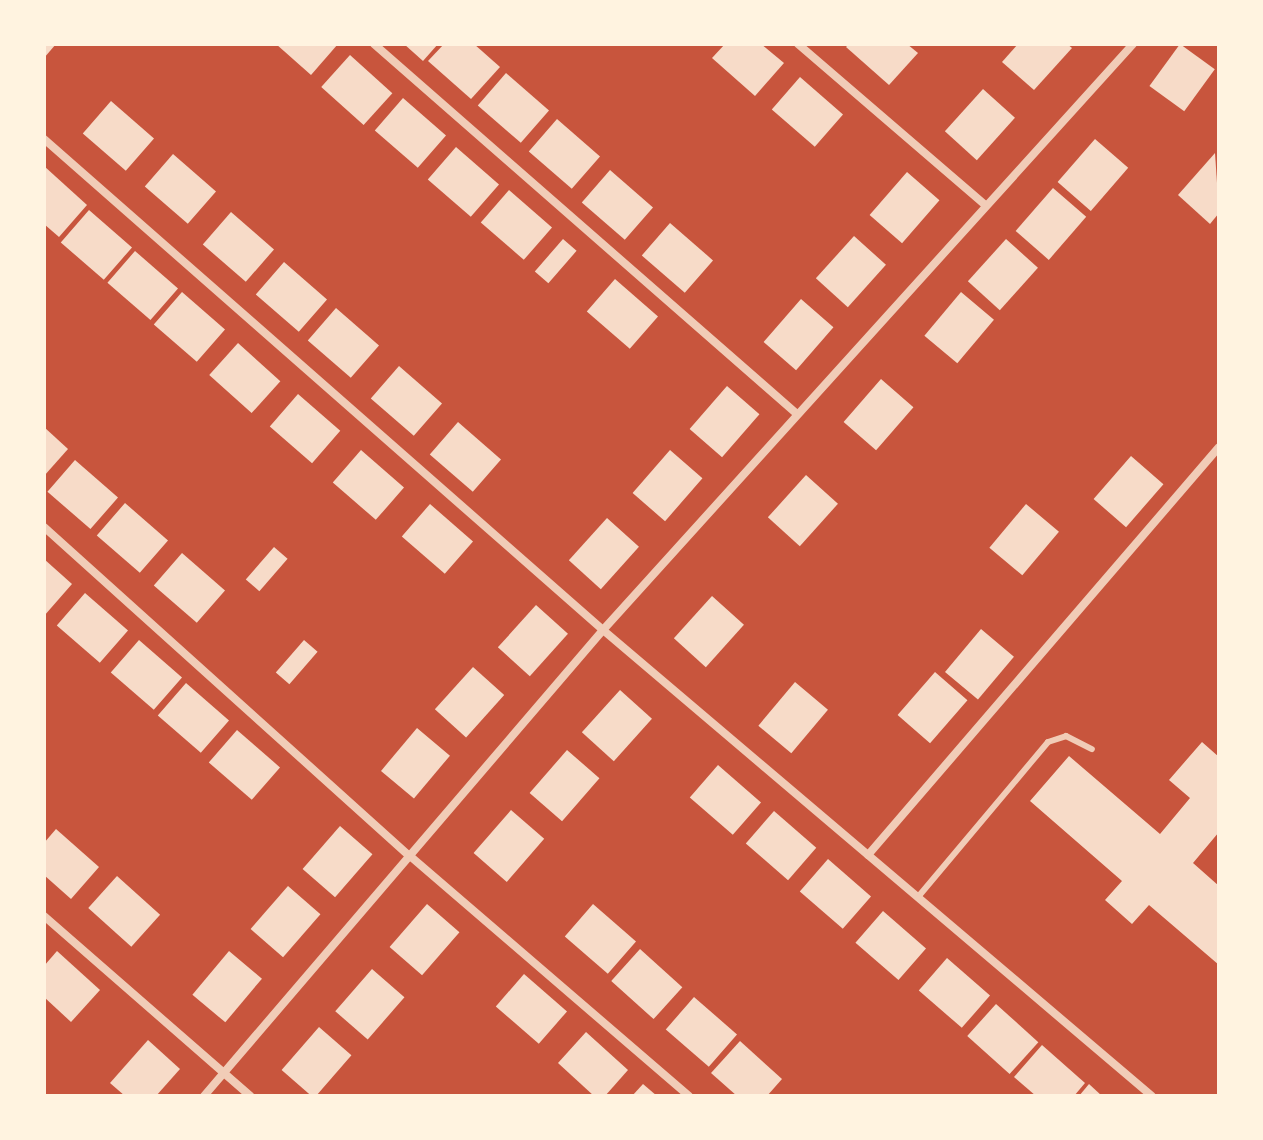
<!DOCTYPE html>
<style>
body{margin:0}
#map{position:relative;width:1263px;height:1140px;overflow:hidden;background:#c8553d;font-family:Barlow,sans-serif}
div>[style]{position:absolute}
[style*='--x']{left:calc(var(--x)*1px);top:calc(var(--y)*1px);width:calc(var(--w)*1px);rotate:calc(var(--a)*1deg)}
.building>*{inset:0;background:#f7dbc8;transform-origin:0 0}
.service>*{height:6px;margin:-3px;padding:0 3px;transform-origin:3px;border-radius:3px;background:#f1ccb7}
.minor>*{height:8px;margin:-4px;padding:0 4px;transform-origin:4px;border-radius:4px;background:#f1ccb7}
span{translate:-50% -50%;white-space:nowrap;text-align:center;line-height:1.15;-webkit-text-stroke:8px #fff3e0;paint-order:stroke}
.frame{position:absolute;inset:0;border:46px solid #fff3e0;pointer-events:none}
</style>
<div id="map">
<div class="building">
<div style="clip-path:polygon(44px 44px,56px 44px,44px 58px)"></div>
<div style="clip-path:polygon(276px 44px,338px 44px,311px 75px)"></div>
<div style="clip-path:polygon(404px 44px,438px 44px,423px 61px)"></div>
<div style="clip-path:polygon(444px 44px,474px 44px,500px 67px,471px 99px,428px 61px)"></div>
<div style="clip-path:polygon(725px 44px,761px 44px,784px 63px,755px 96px,712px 58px)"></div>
<div style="clip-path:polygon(849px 44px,907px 44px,918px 53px,889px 85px,846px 47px)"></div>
<div style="clip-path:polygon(1018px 44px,1067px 44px,1072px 48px,1034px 90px,1002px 62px)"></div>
<div style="left:1180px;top:44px;width:43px;height:52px;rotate:36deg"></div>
<div style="left:350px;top:55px;width:57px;height:43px;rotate:42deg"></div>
<div style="left:506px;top:73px;width:57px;height:43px;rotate:41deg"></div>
<div style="left:800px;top:77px;width:57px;height:43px;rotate:41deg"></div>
<div style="left:983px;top:89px;width:43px;height:57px;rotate:42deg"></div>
<div style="left:403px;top:98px;width:57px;height:43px;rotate:41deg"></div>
<div style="left:111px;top:101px;width:57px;height:43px;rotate:41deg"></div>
<div style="left:557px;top:119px;width:57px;height:43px;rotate:41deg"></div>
<div style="left:1095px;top:139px;width:44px;height:57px;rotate:41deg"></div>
<div style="left:456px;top:147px;width:57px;height:43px;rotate:41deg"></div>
<div style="clip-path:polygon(1215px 153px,1219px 213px,1210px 224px,1178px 195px)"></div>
<div style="left:173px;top:154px;width:57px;height:43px;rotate:41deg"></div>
<div style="clip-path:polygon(44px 166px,87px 205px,59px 237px,44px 224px)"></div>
<div style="left:610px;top:170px;width:57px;height:43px;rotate:41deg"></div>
<div style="left:907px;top:172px;width:43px;height:57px;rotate:41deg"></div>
<div style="left:1053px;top:188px;width:44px;height:57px;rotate:41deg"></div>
<div style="left:509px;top:190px;width:57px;height:43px;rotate:41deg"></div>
<div style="left:89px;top:210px;width:57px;height:43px;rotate:41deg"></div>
<div style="left:231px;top:212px;width:57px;height:43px;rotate:41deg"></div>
<div style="left:670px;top:223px;width:57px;height:43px;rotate:41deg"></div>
<div style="left:854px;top:236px;width:43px;height:57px;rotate:42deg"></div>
<div style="left:563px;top:239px;width:18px;height:43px;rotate:41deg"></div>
<div style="left:1006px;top:239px;width:43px;height:57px;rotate:42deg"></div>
<div style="left:135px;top:251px;width:57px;height:42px;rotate:41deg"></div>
<div style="left:284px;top:262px;width:57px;height:43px;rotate:41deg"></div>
<div style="left:615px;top:279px;width:57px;height:43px;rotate:41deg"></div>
<div style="left:182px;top:292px;width:57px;height:43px;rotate:41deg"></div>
<div style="left:961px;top:292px;width:43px;height:57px;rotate:40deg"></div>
<div style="left:801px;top:299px;width:43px;height:57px;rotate:41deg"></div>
<div style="left:336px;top:308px;width:57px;height:43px;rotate:41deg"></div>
<div style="left:238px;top:343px;width:57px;height:43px;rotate:42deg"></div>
<div style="left:399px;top:366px;width:57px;height:43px;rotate:41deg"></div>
<div style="left:881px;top:379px;width:43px;height:57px;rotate:41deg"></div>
<div style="left:727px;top:386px;width:43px;height:57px;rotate:41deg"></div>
<div style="left:298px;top:394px;width:56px;height:43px;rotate:41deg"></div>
<div style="left:458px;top:422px;width:57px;height:43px;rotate:41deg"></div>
<div style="clip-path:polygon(44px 427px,68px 449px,44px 476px)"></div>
<div style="left:361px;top:450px;width:57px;height:43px;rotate:41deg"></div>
<div style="left:670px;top:450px;width:43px;height:57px;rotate:41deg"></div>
<div style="left:1131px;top:456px;width:43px;height:57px;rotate:41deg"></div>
<div style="left:75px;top:460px;width:57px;height:42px;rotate:41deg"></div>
<div style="left:806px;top:475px;width:43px;height:57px;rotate:42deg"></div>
<div style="left:125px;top:503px;width:57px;height:43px;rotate:41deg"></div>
<div style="left:430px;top:504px;width:57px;height:43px;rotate:41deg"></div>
<div style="left:1026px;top:504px;width:43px;height:57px;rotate:40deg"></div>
<div style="left:607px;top:518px;width:43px;height:57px;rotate:42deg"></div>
<div style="left:274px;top:547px;width:18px;height:43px;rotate:41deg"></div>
<div style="left:182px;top:553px;width:57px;height:43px;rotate:41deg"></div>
<div style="clip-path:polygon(44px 559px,72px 584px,44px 616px)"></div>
<div style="left:85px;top:593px;width:57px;height:43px;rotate:41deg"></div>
<div style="left:712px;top:596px;width:43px;height:57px;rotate:42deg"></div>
<div style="left:536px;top:605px;width:43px;height:57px;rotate:42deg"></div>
<div style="left:981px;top:629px;width:43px;height:56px;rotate:40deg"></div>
<div style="left:139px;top:640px;width:57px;height:43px;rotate:41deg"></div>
<div style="left:304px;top:640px;width:18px;height:43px;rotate:41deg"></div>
<div style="left:473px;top:667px;width:42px;height:57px;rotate:42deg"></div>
<div style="left:935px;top:672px;width:43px;height:57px;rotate:41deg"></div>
<div style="left:795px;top:682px;width:43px;height:57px;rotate:40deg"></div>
<div style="left:186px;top:683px;width:57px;height:43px;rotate:41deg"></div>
<div style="left:620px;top:690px;width:43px;height:57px;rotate:42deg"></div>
<div style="left:417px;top:728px;width:43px;height:56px;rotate:40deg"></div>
<div style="left:237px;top:730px;width:57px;height:43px;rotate:41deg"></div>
<div style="clip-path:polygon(1202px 742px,1219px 757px,1219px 832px,1193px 863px,1219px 886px,1219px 965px,1149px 905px,1132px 924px,1105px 900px,1122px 881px,1030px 801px,1069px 756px,1160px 834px,1190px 798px,1169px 780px)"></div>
<div style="left:567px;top:750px;width:43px;height:57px;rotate:41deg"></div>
<div style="left:718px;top:765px;width:57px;height:43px;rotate:41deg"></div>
<div style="left:511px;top:810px;width:44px;height:57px;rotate:41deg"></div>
<div style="left:774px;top:811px;width:56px;height:43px;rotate:41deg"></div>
<div style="left:340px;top:826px;width:43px;height:57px;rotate:41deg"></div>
<div style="clip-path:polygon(56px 829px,99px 867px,71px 899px,44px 875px,44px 843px)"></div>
<div style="left:828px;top:859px;width:57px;height:43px;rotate:41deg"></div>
<div style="left:117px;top:876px;width:58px;height:43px;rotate:42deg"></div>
<div style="left:288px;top:886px;width:43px;height:57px;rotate:41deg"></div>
<div style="left:427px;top:904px;width:43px;height:57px;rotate:41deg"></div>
<div style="left:593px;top:904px;width:57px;height:43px;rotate:41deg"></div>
<div style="left:883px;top:911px;width:57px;height:42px;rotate:41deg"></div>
<div style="left:640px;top:949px;width:57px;height:43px;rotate:42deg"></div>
<div style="clip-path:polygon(57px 951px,100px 990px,71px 1022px,44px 997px,44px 966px)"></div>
<div style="left:229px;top:951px;width:43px;height:57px;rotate:40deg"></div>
<div style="left:947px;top:958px;width:57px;height:43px;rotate:41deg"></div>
<div style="left:372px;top:969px;width:43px;height:56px;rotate:41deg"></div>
<div style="left:524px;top:974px;width:57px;height:43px;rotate:41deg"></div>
<div style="left:694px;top:997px;width:57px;height:43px;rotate:41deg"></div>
<div style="left:996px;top:1004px;width:57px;height:43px;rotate:42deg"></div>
<div style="left:319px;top:1027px;width:43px;height:57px;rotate:41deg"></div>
<div style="clip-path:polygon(586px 1032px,628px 1070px,605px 1096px,594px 1096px,558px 1063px)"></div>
<div style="clip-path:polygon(148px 1040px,180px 1069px,156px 1096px,125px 1096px,110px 1083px)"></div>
<div style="clip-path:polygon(740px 1041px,782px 1079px,767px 1096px,737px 1096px,711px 1073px)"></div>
<div style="clip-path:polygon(1042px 1045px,1085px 1083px,1074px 1096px,1036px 1096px,1014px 1077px)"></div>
<div style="clip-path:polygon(643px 1084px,657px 1096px,632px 1096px)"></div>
<div style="clip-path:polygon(1089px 1084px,1102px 1096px,1079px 1096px)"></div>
</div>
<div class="service">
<div style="--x:918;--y:897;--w:202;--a:-50"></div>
<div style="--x:1048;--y:742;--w:19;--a:-18"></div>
<div style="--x:1066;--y:736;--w:29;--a:27"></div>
</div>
<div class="minor">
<div style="--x:374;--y:44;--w:562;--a:41.18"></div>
<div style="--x:798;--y:44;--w:247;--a:40.7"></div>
<div style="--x:44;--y:139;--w:744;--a:41.29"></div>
<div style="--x:603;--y:630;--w:720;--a:40.33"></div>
<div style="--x:44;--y:527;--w:492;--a:42"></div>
<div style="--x:410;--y:856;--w:368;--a:40.7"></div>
<div style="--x:868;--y:855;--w:538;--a:-49.29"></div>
<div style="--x:44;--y:916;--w:274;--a:41.1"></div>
<div style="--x:204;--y:1096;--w:613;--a:-49.43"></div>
<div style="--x:603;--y:630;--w:790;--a:-47.87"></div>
</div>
<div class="frame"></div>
</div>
